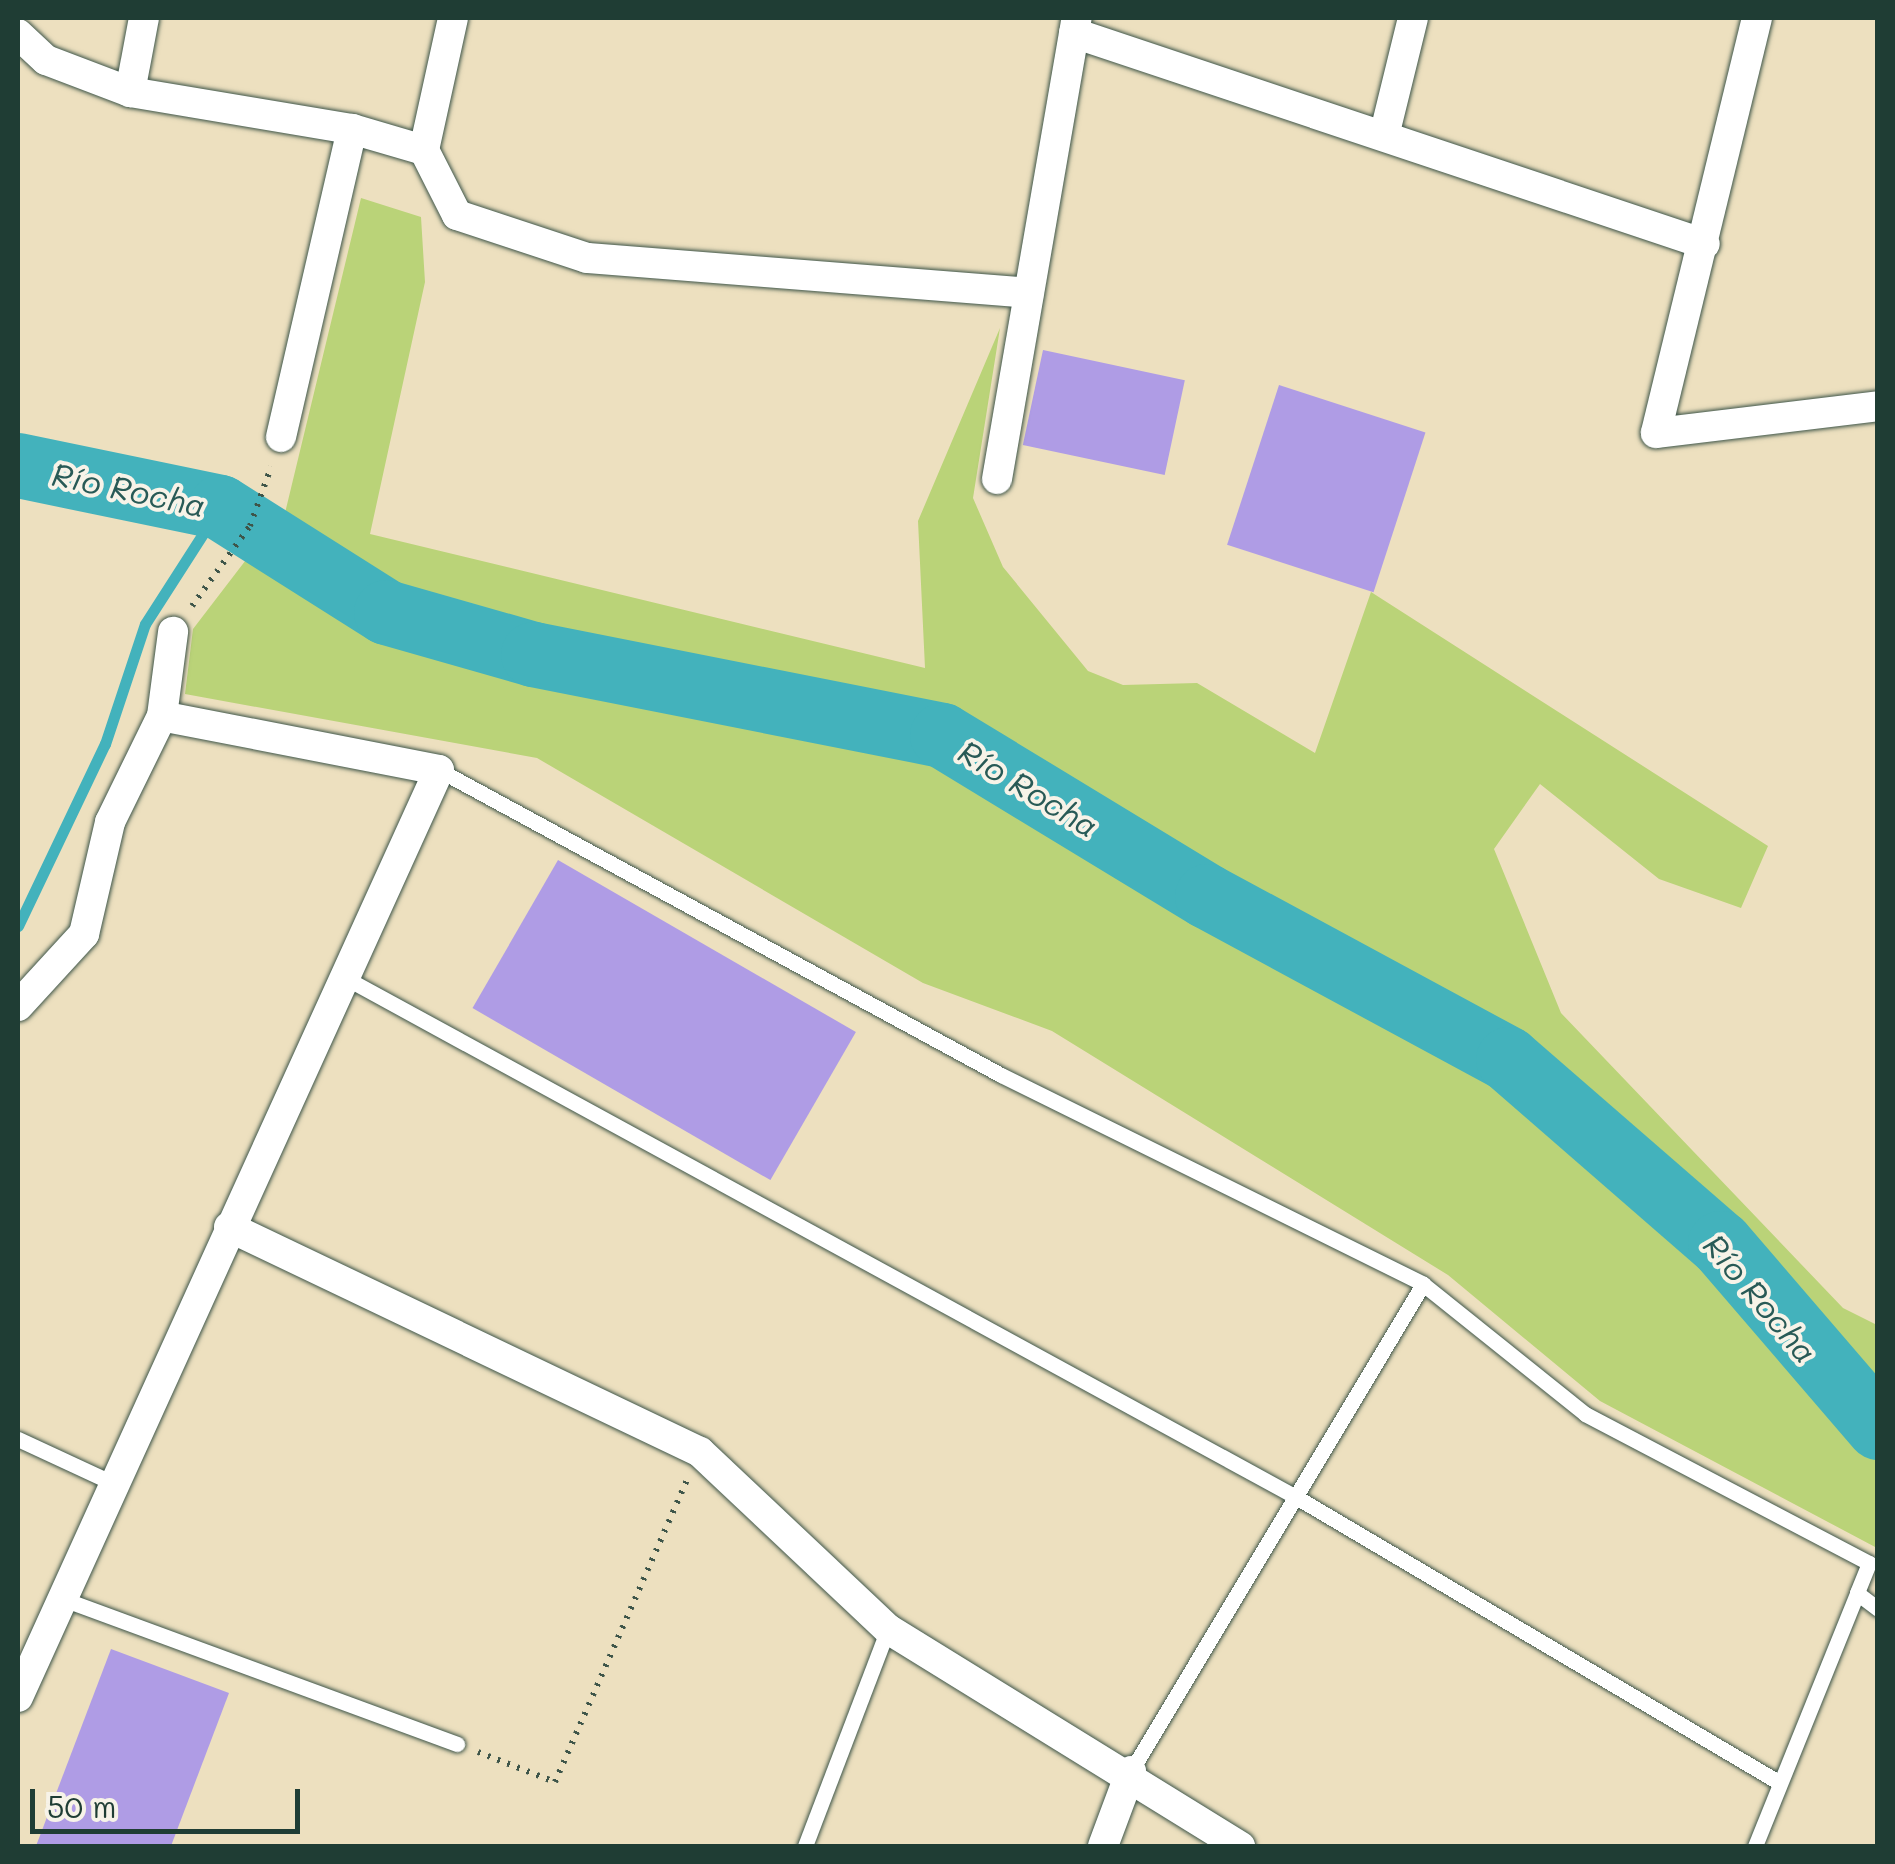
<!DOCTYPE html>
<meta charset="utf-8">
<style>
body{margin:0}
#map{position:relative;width:1895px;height:1864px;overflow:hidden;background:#ede0bf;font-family:Mali,sans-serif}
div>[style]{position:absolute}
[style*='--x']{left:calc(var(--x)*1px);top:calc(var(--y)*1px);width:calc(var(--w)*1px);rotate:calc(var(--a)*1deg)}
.green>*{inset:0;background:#bad378}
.stream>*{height:11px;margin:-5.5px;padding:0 5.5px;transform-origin:5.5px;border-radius:5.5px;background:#43b2bc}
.river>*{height:65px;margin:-32.5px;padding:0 32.5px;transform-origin:32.5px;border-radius:32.5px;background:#43b2bc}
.building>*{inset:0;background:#af9ce5;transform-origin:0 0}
.path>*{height:6px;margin-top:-3px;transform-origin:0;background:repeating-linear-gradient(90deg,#3e5549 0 2.5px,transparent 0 10.5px)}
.roads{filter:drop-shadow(0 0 2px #3e5549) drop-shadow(0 0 2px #3e5549)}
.lane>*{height:15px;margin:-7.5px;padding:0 7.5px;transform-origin:7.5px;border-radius:7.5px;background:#fff}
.street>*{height:30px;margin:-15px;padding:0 15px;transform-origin:15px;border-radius:15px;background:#fff}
span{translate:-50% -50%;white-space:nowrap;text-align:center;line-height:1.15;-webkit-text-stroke:8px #f7f3e8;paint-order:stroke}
.water-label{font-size:32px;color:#285a56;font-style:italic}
.frame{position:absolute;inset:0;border:20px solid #1f3d34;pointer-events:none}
.scale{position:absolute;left:30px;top:1789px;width:270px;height:45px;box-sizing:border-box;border:5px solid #1f3d34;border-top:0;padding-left:12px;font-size:30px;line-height:35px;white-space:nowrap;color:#1f3d34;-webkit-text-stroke:8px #f7f3e8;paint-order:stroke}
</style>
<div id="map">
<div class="green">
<div style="clip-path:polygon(361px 198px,421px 217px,425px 282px,370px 534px,925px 668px,918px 521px,1000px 328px,973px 498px,1003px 567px,1088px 671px,1123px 685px,1197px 683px,1315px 753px,1371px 592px,1768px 846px,1741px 908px,1659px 879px,1540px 784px,1494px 849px,1561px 1013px,1843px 1308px,1877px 1325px,1877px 1388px,1822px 1337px,1748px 1236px,1529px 1045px,944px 712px,473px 616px,392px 588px,285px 513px)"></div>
<div style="clip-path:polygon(252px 552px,392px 633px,944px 755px,1490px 1073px,1704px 1248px,1808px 1389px,1877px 1451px,1877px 1548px,1600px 1401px,1448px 1275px,1052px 1031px,923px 983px,537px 758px,185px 694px,193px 629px)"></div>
</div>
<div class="stream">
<div style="--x:18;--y:926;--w:202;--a:-64.5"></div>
<div style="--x:105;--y:744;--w:126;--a:-71.6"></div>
<div style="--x:145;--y:624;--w:139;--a:-57.3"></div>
</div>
<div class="river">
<div style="--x:18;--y:465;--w:206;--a:11.7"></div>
<div style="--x:220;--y:507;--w:196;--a:32.3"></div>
<div style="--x:386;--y:612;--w:153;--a:15.9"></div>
<div style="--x:533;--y:654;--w:417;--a:11.2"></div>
<div style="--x:942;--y:735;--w:310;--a:31.3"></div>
<div style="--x:1207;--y:896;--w:342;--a:28.4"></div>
<div style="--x:1508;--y:1059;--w:281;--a:41"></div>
<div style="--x:1720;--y:1243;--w:243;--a:49.3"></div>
</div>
<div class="building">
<div style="left:1043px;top:350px;width:145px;height:97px;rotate:12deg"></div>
<div style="left:1279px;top:385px;width:154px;height:168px;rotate:18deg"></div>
<div style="left:558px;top:860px;width:344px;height:171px;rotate:30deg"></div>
<div style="clip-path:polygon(111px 1649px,229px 1693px,171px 1846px,36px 1846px)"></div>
</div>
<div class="path">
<div style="--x:192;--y:606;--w:99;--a:-54.1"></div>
<div style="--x:250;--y:526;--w:63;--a:-70.4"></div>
<div style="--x:478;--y:1752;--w:83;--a:21.3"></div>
<div style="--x:555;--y:1782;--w:330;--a:-66.4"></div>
</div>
<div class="roads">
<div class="lane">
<div style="--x:439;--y:770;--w:639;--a:28.49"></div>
<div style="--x:1001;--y:1075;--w:471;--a:26.3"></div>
<div style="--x:1423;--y:1284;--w:208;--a:38.7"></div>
<div style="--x:1585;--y:1414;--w:321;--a:27.7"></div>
<div style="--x:1869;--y:1563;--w:32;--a:112"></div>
<div style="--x:1857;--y:1593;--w:26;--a:37"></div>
<div style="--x:342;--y:976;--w:1087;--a:28.64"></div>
<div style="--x:1296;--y:1497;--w:562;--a:30.58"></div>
<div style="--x:18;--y:1439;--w:105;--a:24.9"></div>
<div style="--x:63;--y:1599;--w:420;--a:20.2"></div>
<div style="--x:1131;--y:1771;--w:568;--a:-59.05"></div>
<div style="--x:805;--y:1846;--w:232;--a:-69.1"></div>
<div style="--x:1755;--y:1846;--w:273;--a:-68"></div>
</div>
<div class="street">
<div style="--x:1757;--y:18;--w:427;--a:103.7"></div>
<div style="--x:1656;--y:433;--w:224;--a:-6.9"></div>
<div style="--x:1074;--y:33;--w:665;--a:18.49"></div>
<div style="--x:18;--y:34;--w:38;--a:43"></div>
<div style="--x:46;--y:60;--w:90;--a:20.9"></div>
<div style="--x:130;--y:92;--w:225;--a:9.5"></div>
<div style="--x:130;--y:92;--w:75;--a:-79.3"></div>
<div style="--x:1385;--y:132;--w:117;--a:-76.2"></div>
<div style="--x:424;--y:150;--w:73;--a:63.1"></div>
<div style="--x:457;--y:215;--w:137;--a:18.3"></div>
<div style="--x:587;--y:258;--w:443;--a:4.5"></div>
<div style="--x:281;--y:437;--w:316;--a:-77"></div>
<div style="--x:352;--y:129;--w:75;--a:16.3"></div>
<div style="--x:424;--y:150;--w:135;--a:-77.6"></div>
<div style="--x:997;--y:479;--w:468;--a:-80.2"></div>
<div style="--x:18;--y:1006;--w:98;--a:-47.5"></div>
<div style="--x:84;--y:934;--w:115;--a:-76.9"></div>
<div style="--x:110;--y:822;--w:118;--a:-63.9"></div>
<div style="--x:162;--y:716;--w:85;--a:-82.5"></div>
<div style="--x:229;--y:1227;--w:522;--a:25.53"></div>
<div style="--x:700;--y:1452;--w:258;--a:43.3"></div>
<div style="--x:888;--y:1629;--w:414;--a:31.7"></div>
<div style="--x:18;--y:1697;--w:1018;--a:-65.57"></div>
<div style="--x:439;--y:770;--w:282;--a:-169"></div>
<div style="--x:1103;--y:1846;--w:80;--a:-69.5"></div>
</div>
</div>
<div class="water-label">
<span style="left:129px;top:489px;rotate:12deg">Río Rocha</span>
<span style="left:1029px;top:788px;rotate:31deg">Río Rocha</span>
<span style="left:1761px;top:1298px;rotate:50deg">Río Rocha</span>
</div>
<div class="frame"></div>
<div class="scale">50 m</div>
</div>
